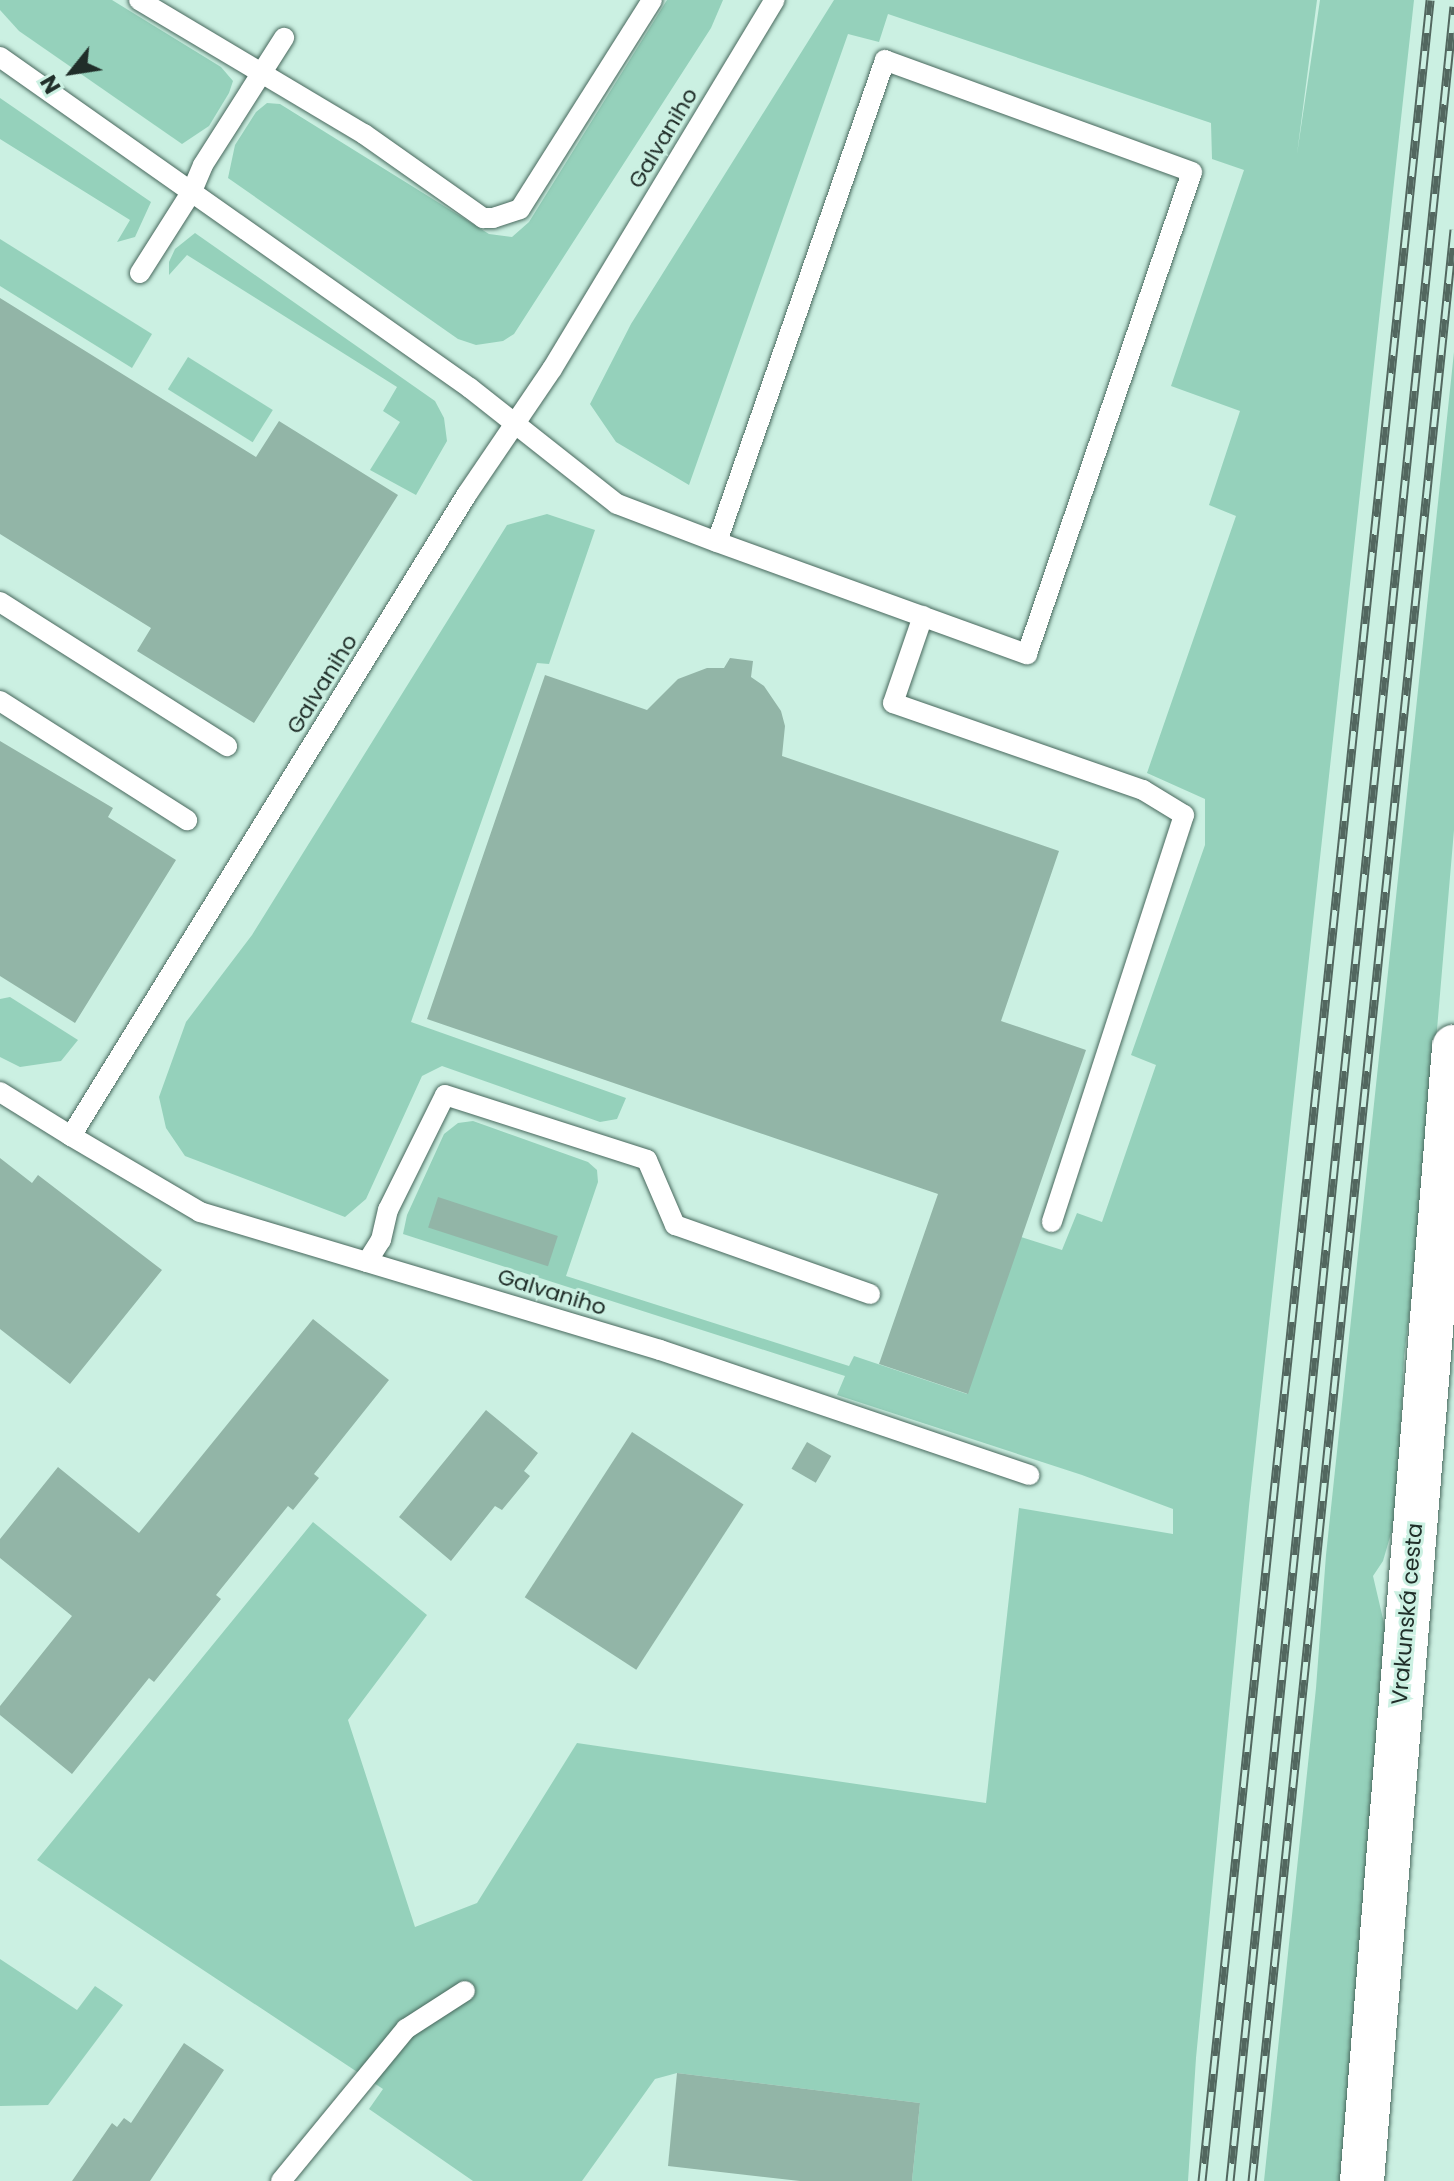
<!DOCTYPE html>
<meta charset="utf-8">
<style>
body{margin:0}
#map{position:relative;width:1454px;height:2181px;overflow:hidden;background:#cbf0e2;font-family:Poppins,sans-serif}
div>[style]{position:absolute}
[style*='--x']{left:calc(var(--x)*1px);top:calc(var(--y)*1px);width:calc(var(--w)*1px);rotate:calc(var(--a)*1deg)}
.green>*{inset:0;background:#95d1bb;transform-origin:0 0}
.building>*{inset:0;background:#92b5a7;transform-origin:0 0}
.roads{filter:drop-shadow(0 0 2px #48685d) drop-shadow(0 0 2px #48685d)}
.service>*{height:20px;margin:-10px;padding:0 10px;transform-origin:10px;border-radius:10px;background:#fff}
.secondary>*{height:44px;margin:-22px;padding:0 22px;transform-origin:22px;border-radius:22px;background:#fff}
.rail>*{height:9px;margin-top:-4.5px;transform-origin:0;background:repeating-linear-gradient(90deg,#cbf0e2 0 18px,#52675f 0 36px);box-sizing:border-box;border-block:2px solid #52675f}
span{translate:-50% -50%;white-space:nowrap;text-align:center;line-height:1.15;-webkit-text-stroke:6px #cbf0e2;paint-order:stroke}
.street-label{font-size:22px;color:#202e29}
.north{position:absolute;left:32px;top:32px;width:80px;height:80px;-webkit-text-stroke:6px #cbf0e2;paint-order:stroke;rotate:240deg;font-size:22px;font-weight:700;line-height:32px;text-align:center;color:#202e29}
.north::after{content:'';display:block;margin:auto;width:28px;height:36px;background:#202e29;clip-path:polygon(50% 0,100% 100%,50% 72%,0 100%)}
</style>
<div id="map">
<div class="green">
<div style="clip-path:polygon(0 0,112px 0,221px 67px,233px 81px,229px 93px,209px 126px,182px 144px,19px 31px,0 10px)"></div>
<div style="clip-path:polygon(667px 0,723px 0,711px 28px,514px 334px,503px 341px,476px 345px,458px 339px,228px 178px,235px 145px,256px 112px,267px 103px,280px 104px,489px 234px,512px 237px,529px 222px)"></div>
<div style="clip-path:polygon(834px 0,1317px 0,1297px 154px,1320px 0,1414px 0,1249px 1506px,1196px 2058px,1188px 2181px,912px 2181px,920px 2103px,677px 2073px,655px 2079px,582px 2181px,473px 2181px,369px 2109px,383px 2089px,37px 1860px,313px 1522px,427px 1615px,348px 1720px,415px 1927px,477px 1903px,577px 1743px,986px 1803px,1019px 1508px,1173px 1534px,1173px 1509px,1082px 1475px,837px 1395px,845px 1376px,403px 1234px,407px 1215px,444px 1134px,458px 1123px,473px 1121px,588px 1162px,597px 1170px,598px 1182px,566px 1276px,849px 1366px,854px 1356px,967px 1394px,1021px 1237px,1062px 1250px,1077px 1213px,1102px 1222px,1156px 1065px,1131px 1055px,1205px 845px,1205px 799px,1147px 773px,1236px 516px,1209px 505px,1240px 411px,1171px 386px,1244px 170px,1212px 159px,1211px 123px,888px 14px,879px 42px,848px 34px,689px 485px,616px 442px,590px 404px,631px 324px)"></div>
<div style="clip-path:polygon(0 98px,151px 202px,135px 237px,117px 242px,130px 220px,0 139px)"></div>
<div style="clip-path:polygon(195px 233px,435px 401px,444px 418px,447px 441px,416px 495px,370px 470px,400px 422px,383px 411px,397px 387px,187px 255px,169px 275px,169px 262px,175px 249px)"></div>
<div style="clip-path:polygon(0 239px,152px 334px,132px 368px,0 286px)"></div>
<div style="clip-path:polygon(1454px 352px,1454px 830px,1420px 1229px,1404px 1357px,1397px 1513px,1383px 1561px,1373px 1576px,1387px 1636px,1344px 2181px,1264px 2181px,1316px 1688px,1326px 1555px)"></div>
<div style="left:188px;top:357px;width:100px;height:38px;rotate:32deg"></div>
<div style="clip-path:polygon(547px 514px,595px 530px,549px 664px,537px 663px,411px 1022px,626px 1098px,617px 1119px,600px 1122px,442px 1066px,422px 1076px,366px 1199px,345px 1217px,185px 1156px,166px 1128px,159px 1097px,186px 1022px,252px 935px,507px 525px)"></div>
<div style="clip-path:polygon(10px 997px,78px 1040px,61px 1061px,20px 1067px,0 1057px,0 999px)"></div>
<div style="clip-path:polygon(0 1959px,77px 2010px,95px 1986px,123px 2005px,48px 2105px,0 2106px)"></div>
</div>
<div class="building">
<div style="clip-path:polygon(0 298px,256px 457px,279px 421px,398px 495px,254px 723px,137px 651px,151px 628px,0 534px)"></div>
<div style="clip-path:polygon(730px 658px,753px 661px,751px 677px,764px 686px,781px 711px,785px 726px,782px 756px,1059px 851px,1001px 1021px,1086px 1050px,968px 1394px,879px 1364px,938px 1194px,427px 1019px,545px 675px,647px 710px,678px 679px,707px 668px,724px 668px)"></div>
<div style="clip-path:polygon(0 741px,113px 808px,108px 817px,176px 860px,75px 1023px,0 976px)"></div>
<div style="clip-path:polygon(0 1158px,32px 1183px,38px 1175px,162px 1270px,70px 1384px,0 1329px)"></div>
<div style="left:438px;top:1197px;width:126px;height:32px;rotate:18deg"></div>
<div style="clip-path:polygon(313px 1319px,389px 1380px,314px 1474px,319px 1478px,293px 1510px,288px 1506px,216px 1595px,221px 1599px,154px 1682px,149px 1678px,72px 1774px,0 1715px,0 1706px,72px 1616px,0 1558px,0 1539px,58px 1467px,139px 1533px)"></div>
<div style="clip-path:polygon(486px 1410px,538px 1453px,524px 1471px,530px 1476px,502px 1510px,495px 1506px,451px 1561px,399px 1517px)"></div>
<div style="left:632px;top:1432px;width:133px;height:197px;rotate:33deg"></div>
<div style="left:807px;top:1442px;width:28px;height:31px;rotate:30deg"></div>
<div style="clip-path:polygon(184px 2043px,224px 2070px,150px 2181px,72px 2181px,112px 2123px,117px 2127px,124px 2118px,131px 2123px)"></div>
<div style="clip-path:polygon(677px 2073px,920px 2103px,912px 2181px,800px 2181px,668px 2166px)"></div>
</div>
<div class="roads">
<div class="service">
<div style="--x:139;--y:0;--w:262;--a:30.8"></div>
<div style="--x:364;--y:134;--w:146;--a:35.2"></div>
<div style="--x:483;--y:218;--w:10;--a:0"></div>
<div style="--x:493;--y:218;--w:28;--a:-18"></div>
<div style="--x:520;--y:209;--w:247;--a:-57.7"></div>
<div style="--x:0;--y:57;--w:575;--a:35.16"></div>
<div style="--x:470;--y:388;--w:187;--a:38.3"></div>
<div style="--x:617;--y:504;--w:107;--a:20.8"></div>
<div style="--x:717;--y:542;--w:330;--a:19.9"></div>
<div style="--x:1027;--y:654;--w:509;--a:-71.1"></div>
<div style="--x:1192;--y:172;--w:327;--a:-160"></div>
<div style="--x:885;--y:60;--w:510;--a:109.22"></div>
<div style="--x:140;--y:273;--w:97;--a:-57.6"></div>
<div style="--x:192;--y:191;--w:28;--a:-67"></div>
<div style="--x:203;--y:165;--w:151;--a:-57.5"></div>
<div style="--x:0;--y:602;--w:269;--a:32.4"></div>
<div style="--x:923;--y:616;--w:92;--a:109"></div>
<div style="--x:893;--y:703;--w:265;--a:19.2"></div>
<div style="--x:1143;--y:790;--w:48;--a:31.4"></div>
<div style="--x:1184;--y:815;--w:428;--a:108"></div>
<div style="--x:0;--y:701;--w:222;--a:32.5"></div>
<div style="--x:0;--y:1092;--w:84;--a:31.8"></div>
<div style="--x:71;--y:1136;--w:754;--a:-58.33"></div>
<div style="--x:467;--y:494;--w:151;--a:-55.8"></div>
<div style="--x:552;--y:369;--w:431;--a:-58.9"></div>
<div style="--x:71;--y:1136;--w:150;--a:30.5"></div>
<div style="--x:200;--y:1212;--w:480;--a:16.7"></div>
<div style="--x:660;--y:1350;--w:390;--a:18.7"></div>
<div style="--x:367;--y:1262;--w:26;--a:-58"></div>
<div style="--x:381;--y:1240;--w:31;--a:-77"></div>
<div style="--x:388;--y:1210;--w:128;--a:-63.6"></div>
<div style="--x:445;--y:1095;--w:212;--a:17.8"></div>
<div style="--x:647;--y:1160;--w:71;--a:66.7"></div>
<div style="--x:675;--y:1225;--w:207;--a:19.5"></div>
<div style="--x:281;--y:2181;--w:197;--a:-50.6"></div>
<div style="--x:406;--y:2029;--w:70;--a:-32.8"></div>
</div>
<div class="secondary">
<div style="--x:1362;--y:2181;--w:1138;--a:-85.36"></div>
</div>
</div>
<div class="rail">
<div style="--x:1202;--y:2181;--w:2193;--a:-84.03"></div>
<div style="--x:1230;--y:2181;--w:2186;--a:-84.12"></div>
<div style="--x:1252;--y:2181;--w:1962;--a:-84.09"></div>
</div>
<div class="street-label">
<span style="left:663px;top:138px;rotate:-59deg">Galvaniho</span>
<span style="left:322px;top:684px;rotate:-58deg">Galvaniho</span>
<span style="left:552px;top:1292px;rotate:17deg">Galvaniho</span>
<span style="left:1407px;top:1614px;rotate:-85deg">Vrakunská cesta</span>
</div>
<div class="north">N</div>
</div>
